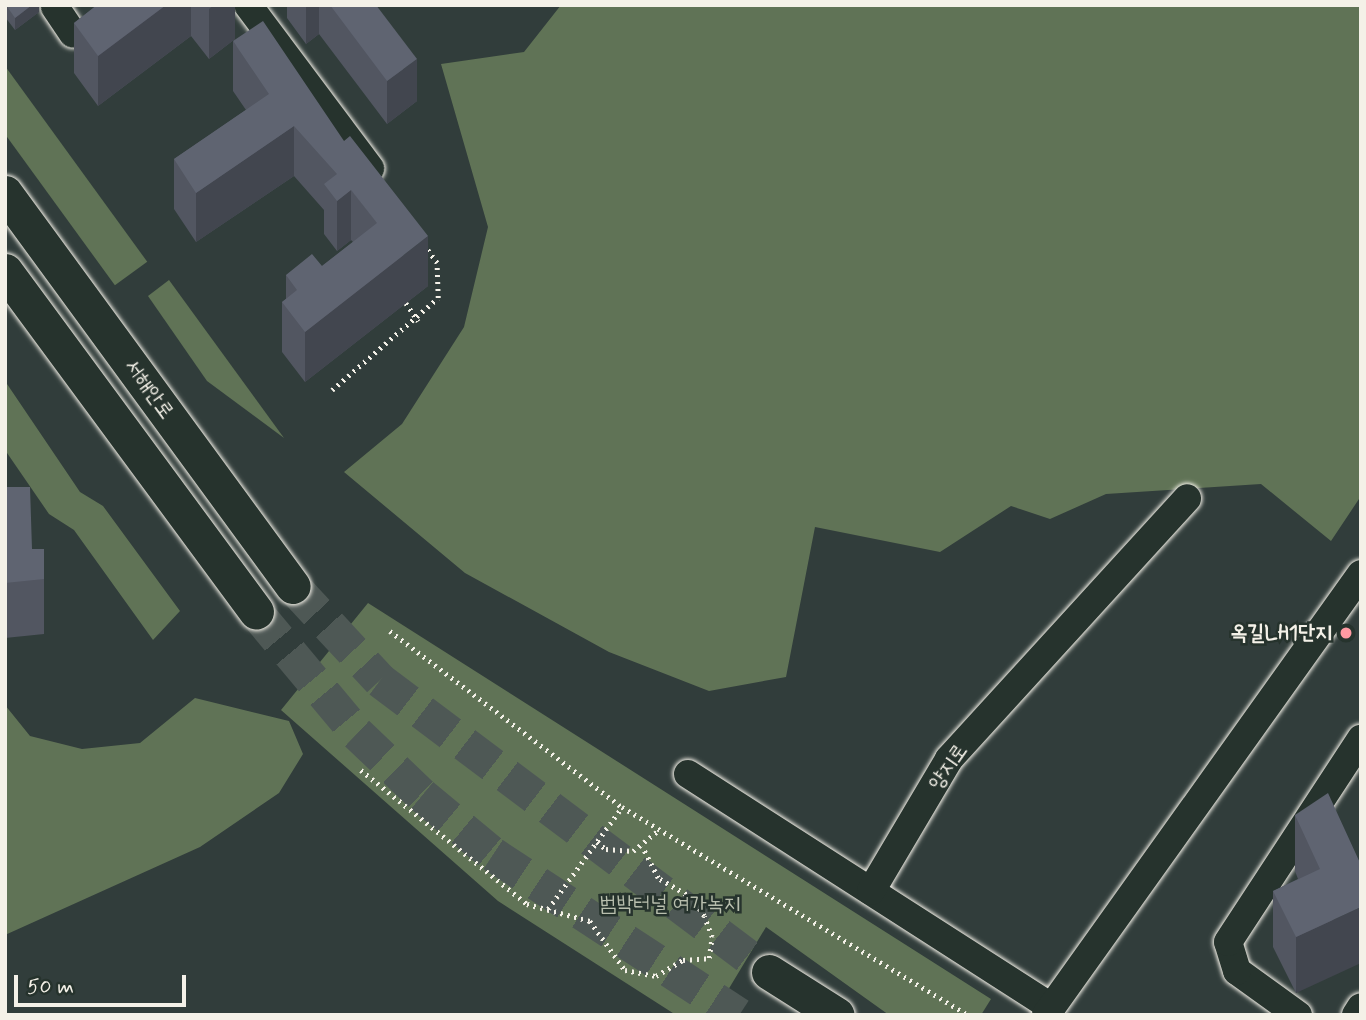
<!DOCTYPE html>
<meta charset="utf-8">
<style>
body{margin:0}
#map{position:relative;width:1366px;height:1020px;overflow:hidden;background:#313d3b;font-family:Mynerve,"Poor Story",sans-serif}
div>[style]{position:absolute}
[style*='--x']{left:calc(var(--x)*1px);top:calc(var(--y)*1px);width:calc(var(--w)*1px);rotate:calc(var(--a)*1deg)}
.green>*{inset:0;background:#607356;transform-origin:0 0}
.major-tunnel>*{height:35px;margin-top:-17.5px;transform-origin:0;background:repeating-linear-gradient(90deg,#4e5855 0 35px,transparent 0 53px)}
.path>*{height:4.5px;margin-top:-2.25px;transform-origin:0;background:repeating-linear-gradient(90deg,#f4f1e8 0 2px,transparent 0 7px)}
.roads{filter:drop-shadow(0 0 2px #f4f1e8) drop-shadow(0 0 2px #f4f1e8)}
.minor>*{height:28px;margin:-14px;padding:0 14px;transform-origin:14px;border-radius:14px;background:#26332d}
.major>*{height:35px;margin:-17.5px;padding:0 17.5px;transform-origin:17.5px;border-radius:17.5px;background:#26332d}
.wall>*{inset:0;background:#525661}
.shaded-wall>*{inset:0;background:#42464f}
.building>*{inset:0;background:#5f6471}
.dots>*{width:19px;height:19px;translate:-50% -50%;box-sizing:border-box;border:4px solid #26332d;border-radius:50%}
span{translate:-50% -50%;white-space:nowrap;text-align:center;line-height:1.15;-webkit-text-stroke:5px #26332d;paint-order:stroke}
.street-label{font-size:21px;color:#f4f1e8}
.poi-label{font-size:21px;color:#f4f1e8;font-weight:700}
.right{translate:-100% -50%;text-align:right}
.park-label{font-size:21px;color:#b9bfae}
.frame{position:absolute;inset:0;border:7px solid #f4f1e8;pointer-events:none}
.scale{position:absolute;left:14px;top:975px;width:172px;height:32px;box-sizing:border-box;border:4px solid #f4f1e8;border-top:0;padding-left:9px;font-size:21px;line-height:24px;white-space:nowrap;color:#f4f1e8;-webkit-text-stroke:5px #26332d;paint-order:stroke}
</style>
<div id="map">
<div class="green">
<div style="clip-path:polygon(561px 5px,1361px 5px,1361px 496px,1331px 541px,1261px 484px,1106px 494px,1050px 519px,1011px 506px,940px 552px,815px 527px,786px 677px,709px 691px,609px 652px,465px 573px,344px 472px,402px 424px,464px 327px,488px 227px,441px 64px,524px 52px)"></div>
<div style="left:5px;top:66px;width:242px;height:40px;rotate:54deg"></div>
<div style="clip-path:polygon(169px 280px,284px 438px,207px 381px,148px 296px)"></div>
<div style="clip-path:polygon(5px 381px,80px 492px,103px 506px,180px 611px,153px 640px,74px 530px,49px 514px,5px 450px)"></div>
<div style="clip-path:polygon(368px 603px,991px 999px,981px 1015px,889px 1015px,766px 927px,713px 1015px,676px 1015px,498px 901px,281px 710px)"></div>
<div style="clip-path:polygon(195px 698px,289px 721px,303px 754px,279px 793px,200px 847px,5px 935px,5px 705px,30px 736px,82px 749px,140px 743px)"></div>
</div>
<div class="major-tunnel">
<div style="--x:293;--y:586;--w:128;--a:47.2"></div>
<div style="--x:380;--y:680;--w:486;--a:36.9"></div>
<div style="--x:256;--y:612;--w:158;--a:50.1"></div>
<div style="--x:357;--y:733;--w:90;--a:43.6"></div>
<div style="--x:422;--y:795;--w:92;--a:39.7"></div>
<div style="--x:493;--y:854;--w:294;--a:33.2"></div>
</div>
<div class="path">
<div style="--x:406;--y:303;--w:22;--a:56"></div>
<div style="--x:332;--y:390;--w:140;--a:-41"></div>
<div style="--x:438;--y:298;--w:35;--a:-92"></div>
<div style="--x:437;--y:263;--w:19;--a:-126"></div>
<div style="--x:390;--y:631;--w:291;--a:37.2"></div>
<div style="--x:622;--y:807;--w:404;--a:31"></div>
<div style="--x:361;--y:770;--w:213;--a:38.9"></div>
<div style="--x:527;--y:904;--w:65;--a:15.1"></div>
<div style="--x:590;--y:921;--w:60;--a:54.5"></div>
<div style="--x:625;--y:970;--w:32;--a:11"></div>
<div style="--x:656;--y:976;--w:31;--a:-31"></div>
<div style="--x:683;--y:960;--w:26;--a:-4"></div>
<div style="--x:709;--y:958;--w:21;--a:-82"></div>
<div style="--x:712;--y:937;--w:22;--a:-111"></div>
<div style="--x:704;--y:916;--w:22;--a:-124"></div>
<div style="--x:692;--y:898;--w:39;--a:-150"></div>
<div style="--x:658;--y:878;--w:35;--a:-117"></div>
<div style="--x:597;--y:842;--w:11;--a:38"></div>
<div style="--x:606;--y:849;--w:27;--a:4"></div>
<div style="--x:633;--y:851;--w:33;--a:-39"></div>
<div style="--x:548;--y:909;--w:126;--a:-54"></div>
</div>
<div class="roads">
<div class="minor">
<div style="--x:248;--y:5;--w:204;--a:53.2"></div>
<div style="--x:55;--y:7;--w:32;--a:56"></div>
<div style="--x:688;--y:774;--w:431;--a:32.7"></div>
<div style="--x:871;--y:891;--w:153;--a:-59.4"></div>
<div style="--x:949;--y:759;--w:353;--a:-47.6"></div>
<div style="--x:1046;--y:1015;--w:542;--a:-54.46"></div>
<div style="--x:1298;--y:1015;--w:75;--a:-144.2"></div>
<div style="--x:1237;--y:971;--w:30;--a:-107"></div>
<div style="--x:1228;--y:942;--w:243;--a:-56.8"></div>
<div style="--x:1356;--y:1015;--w:9;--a:-58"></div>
</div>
<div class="major">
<div style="--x:5;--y:193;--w:487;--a:53.8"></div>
<div style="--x:5;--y:271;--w:423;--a:53.6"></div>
<div style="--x:769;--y:972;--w:80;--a:32.3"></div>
</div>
</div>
<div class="wall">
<div style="clip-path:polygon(5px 5px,39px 5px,39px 12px,15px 30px,5px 17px)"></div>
<div style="clip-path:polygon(97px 5px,235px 5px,235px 39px,209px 59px,191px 36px,98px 106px,74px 73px,74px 23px)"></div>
<div style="clip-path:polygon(287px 5px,376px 5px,417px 101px,387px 124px,319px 34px,306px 44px,287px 18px)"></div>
<div style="clip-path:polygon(233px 41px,428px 286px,305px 382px,282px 352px,282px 302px,286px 299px,286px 275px,322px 266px,353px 242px,351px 240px,337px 251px,324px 234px,324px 210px,294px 176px,196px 242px,174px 209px,174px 159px,246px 110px,233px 91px)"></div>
<div style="clip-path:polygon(5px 487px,32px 549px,44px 549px,44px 634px,5px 638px)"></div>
<div style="clip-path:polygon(1295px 815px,1361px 865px,1296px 993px,1273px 947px,1273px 891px,1298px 879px,1295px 871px)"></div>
</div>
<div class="shaded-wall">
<div style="clip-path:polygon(32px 5px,39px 5px,39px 12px,15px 30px,15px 18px)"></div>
<div style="clip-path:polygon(166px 5px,191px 5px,191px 36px,98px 106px,98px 56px)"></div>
<div style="clip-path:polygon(214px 5px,235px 5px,235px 39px,209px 59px,209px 9px)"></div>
<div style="clip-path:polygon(306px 5px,319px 5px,319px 34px,306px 44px)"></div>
<div style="clip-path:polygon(417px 59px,417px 101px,387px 124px,387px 81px)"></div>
<div style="clip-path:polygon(294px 126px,294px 176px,196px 242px,196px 193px)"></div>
<div style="clip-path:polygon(351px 190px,351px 240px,337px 251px,337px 201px)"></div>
<div style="clip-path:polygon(428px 236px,428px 286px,305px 382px,305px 332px)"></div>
<div style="clip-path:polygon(1361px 907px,1361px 963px,1296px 993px,1296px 937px)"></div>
</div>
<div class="building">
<div style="clip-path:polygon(6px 5px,32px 5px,15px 18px)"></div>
<div style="clip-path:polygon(97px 5px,166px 5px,98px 56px,74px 23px)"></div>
<div style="clip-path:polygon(330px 5px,376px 5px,417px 59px,387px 81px)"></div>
<div style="clip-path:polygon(263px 21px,344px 141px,350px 136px,428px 236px,305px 332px,282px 302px,297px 290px,286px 275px,312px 254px,322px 266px,377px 223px,351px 190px,337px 201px,324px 184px,337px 174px,294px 126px,196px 193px,174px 159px,269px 94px,233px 41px)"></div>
<div style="clip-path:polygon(5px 487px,30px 487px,32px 549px,44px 549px,44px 579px,5px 583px)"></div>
<div style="clip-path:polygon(1328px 793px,1361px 865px,1361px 907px,1296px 937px,1273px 891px,1320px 869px,1295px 815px)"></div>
</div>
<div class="dots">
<div style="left:1346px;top:633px;background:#ff9aa2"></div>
</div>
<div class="street-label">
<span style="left:149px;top:389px;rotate:54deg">서해안로</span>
<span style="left:948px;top:767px;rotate:-55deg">양지로</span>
</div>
<div class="poi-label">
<span class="right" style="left:1332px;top:633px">옥길LH1단지</span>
</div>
<div class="park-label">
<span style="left:670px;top:904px">범박터널 여가녹지</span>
</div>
<div class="frame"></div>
<div class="scale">50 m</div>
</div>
